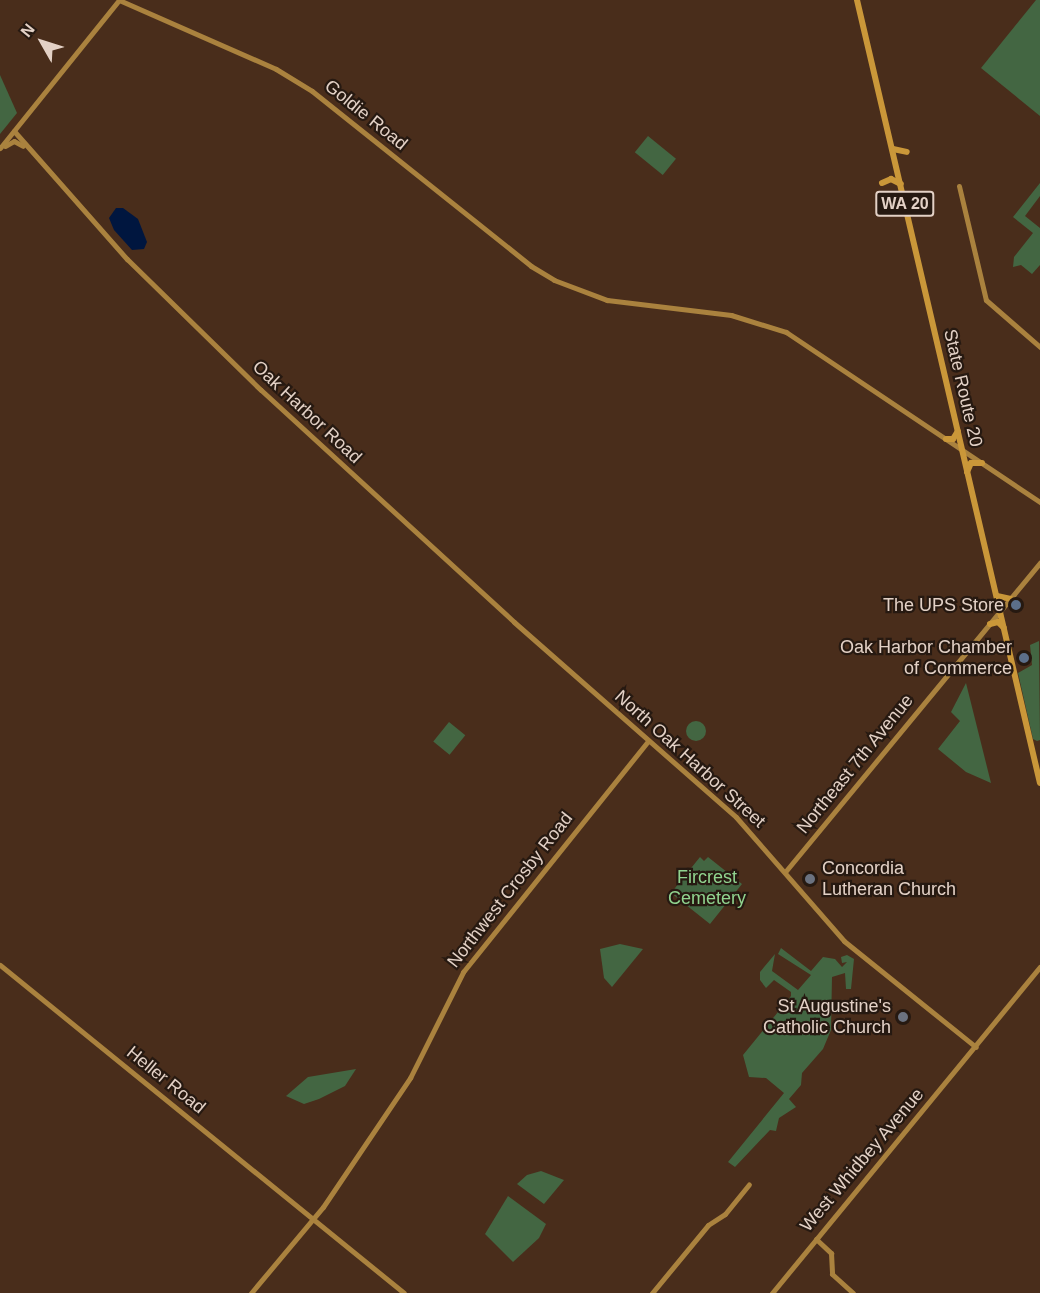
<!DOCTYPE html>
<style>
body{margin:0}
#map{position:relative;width:1040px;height:1293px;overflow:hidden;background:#492d1b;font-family:Arial,sans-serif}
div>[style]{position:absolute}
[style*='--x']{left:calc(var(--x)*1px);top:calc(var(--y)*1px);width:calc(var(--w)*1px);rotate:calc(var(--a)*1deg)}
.green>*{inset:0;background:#436642;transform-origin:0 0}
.round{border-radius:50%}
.water>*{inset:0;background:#00163f}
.secondary>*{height:5px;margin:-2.5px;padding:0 2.5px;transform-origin:2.5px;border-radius:2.5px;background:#aa823e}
.primary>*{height:6px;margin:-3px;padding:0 3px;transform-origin:3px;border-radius:3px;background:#ca9739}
.dots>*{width:16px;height:16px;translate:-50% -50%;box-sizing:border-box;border:3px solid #261911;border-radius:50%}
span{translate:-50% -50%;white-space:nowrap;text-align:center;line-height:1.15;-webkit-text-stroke:4.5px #261911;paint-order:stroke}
.shield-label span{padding:2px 4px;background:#261911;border:2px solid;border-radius:4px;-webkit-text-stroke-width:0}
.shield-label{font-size:16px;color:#e3d1c6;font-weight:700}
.street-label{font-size:18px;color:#e3d1c6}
.poi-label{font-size:18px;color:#e3d1c6}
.right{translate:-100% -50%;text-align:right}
.left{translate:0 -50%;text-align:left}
.park-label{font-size:18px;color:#91d48f}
.north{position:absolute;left:12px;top:12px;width:60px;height:60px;-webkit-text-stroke:4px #261911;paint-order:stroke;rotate:309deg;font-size:16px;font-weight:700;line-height:24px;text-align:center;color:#e3d1c6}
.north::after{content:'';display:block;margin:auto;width:21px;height:27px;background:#e3d1c6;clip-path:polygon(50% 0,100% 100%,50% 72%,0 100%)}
</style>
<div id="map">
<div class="green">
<div style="clip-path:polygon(1036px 0,1040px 0,1040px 116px,981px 68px)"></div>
<div style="clip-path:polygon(0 75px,17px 113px,0 134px)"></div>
<div style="left:648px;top:136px;width:36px;height:21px;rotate:39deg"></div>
<div style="clip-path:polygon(1040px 183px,1040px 196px,1025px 216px,1040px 228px,1040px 265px,1032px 274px,1021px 265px,1013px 267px,1014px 257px,1033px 233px,1013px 217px)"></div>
<div style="clip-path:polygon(1039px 641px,1040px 740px,1037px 741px,1033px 739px,1018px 673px,1032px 665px,1030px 645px)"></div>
<div style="clip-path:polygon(966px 683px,991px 783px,966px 772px,938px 749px,960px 721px,951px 712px)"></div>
<div class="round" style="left:686px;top:721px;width:20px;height:20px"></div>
<div style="left:449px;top:722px;width:21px;height:25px;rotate:39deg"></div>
<div style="clip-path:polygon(700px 857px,704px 861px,708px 857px,742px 884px,710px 924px,671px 893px)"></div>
<div style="clip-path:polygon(620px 944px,643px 949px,612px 987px,604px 978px,600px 949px)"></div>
<div style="clip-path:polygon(781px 948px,811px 971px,823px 957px,835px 959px,842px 967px,847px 962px,842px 963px,841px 957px,847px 955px,854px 959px,851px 989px,846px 989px,845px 973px,832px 977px,831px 1030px,823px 1049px,802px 1073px,801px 1085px,789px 1099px,796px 1107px,779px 1118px,776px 1131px,770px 1130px,735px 1167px,728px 1162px,784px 1093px,766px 1078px,749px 1077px,743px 1055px,791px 996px,791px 992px,774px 980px,766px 988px,760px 980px,760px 972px,775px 954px,772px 971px,798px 990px,811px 975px,778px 954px)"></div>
<div style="clip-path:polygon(356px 1069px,345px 1086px,319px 1099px,304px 1104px,286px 1096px,308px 1077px)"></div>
<div style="clip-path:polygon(541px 1171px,564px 1180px,544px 1204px,517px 1184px,527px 1175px)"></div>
<div style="clip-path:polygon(508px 1196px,546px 1224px,539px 1238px,513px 1262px,485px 1234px)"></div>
</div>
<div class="water">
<div style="clip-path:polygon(116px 208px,123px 208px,138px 219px,147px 242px,144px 249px,132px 250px,114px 230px,109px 218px)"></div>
</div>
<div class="secondary">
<div style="--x:119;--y:0;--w:171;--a:23.7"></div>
<div style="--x:276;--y:69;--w:42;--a:31.4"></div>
<div style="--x:312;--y:91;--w:280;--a:38.6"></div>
<div style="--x:531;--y:266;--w:27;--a:31"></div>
<div style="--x:554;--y:280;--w:57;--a:20.7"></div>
<div style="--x:607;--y:300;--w:125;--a:6.9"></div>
<div style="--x:731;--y:315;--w:58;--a:17.2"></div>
<div style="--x:786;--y:332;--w:306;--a:33.8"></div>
<div style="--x:14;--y:131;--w:171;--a:48.6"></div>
<div style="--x:127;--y:259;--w:187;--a:44.4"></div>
<div style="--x:261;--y:390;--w:343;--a:42.5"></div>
<div style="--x:514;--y:622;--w:295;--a:41.3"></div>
<div style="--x:736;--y:817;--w:164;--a:48.9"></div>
<div style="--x:844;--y:941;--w:169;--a:38.8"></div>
<div style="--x:5;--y:146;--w:10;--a:-29"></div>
<div style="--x:14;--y:141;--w:10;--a:29"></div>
<div style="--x:0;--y:148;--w:190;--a:-51.2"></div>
<div style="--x:959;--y:186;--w:117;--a:76.7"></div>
<div style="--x:986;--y:300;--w:72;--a:41"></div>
<div style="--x:785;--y:872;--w:401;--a:-50.5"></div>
<div style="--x:0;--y:965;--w:520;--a:39.07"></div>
<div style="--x:816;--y:1239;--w:21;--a:43"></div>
<div style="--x:831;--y:1253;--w:21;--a:87"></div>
<div style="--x:832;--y:1274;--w:28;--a:42"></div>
<div style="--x:251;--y:1293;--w:112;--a:-50.1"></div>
<div style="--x:323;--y:1207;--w:156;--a:-56"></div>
<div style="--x:410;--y:1078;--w:119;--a:-63.4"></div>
<div style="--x:463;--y:972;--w:296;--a:-51.3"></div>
<div style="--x:652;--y:1293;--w:88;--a:-50.5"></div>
<div style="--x:708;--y:1225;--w:20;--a:-33"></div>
<div style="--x:725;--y:1214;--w:38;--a:-51"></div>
<div style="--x:772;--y:1293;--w:422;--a:-50.6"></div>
</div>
<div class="primary">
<div style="--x:857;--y:0;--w:804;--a:76.85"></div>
<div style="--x:893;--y:149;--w:14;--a:12"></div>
<div style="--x:882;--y:183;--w:10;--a:-24"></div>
<div style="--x:891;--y:179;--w:11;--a:27"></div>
<div style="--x:946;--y:439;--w:7;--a:0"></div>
<div style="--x:953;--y:439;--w:9;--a:-58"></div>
<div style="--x:967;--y:472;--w:10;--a:-66"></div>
<div style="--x:971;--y:463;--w:11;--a:0"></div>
<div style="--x:997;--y:596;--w:14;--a:12"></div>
<div style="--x:990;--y:624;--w:8;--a:-14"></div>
<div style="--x:998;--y:622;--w:8;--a:45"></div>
</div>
<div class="dots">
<div style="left:1016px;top:605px;background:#5c6f8a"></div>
<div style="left:1024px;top:658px;background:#5c6f8a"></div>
<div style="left:810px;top:879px;background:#6b7280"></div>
<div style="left:903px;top:1017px;background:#6b7280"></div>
</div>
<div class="shield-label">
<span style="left:905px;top:204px">WA 20</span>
</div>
<div class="street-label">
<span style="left:366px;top:115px;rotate:39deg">Goldie Road</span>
<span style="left:963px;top:388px;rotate:77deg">State Route 20</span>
<span style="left:307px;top:412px;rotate:43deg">Oak Harbor Road</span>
<span style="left:690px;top:759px;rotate:42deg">North Oak Harbor Street</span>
<span style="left:855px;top:764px;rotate:-51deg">Northeast 7th Avenue</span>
<span style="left:510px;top:890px;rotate:-52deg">Northwest Crosby Road</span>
<span style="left:166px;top:1080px;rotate:39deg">Heller Road</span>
<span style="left:862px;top:1160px;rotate:-50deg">West Whidbey Avenue</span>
</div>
<div class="poi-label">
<span class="right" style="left:1004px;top:605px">The UPS Store</span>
<span class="right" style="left:1012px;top:658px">Oak Harbor Chamber<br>of Commerce</span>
<span class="left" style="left:822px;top:879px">Concordia<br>Lutheran Church</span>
<span class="right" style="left:891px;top:1017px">St Augustine's<br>Catholic Church</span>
</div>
<div class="park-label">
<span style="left:707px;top:888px">Fircrest<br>Cemetery</span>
</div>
<div class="north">N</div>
</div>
